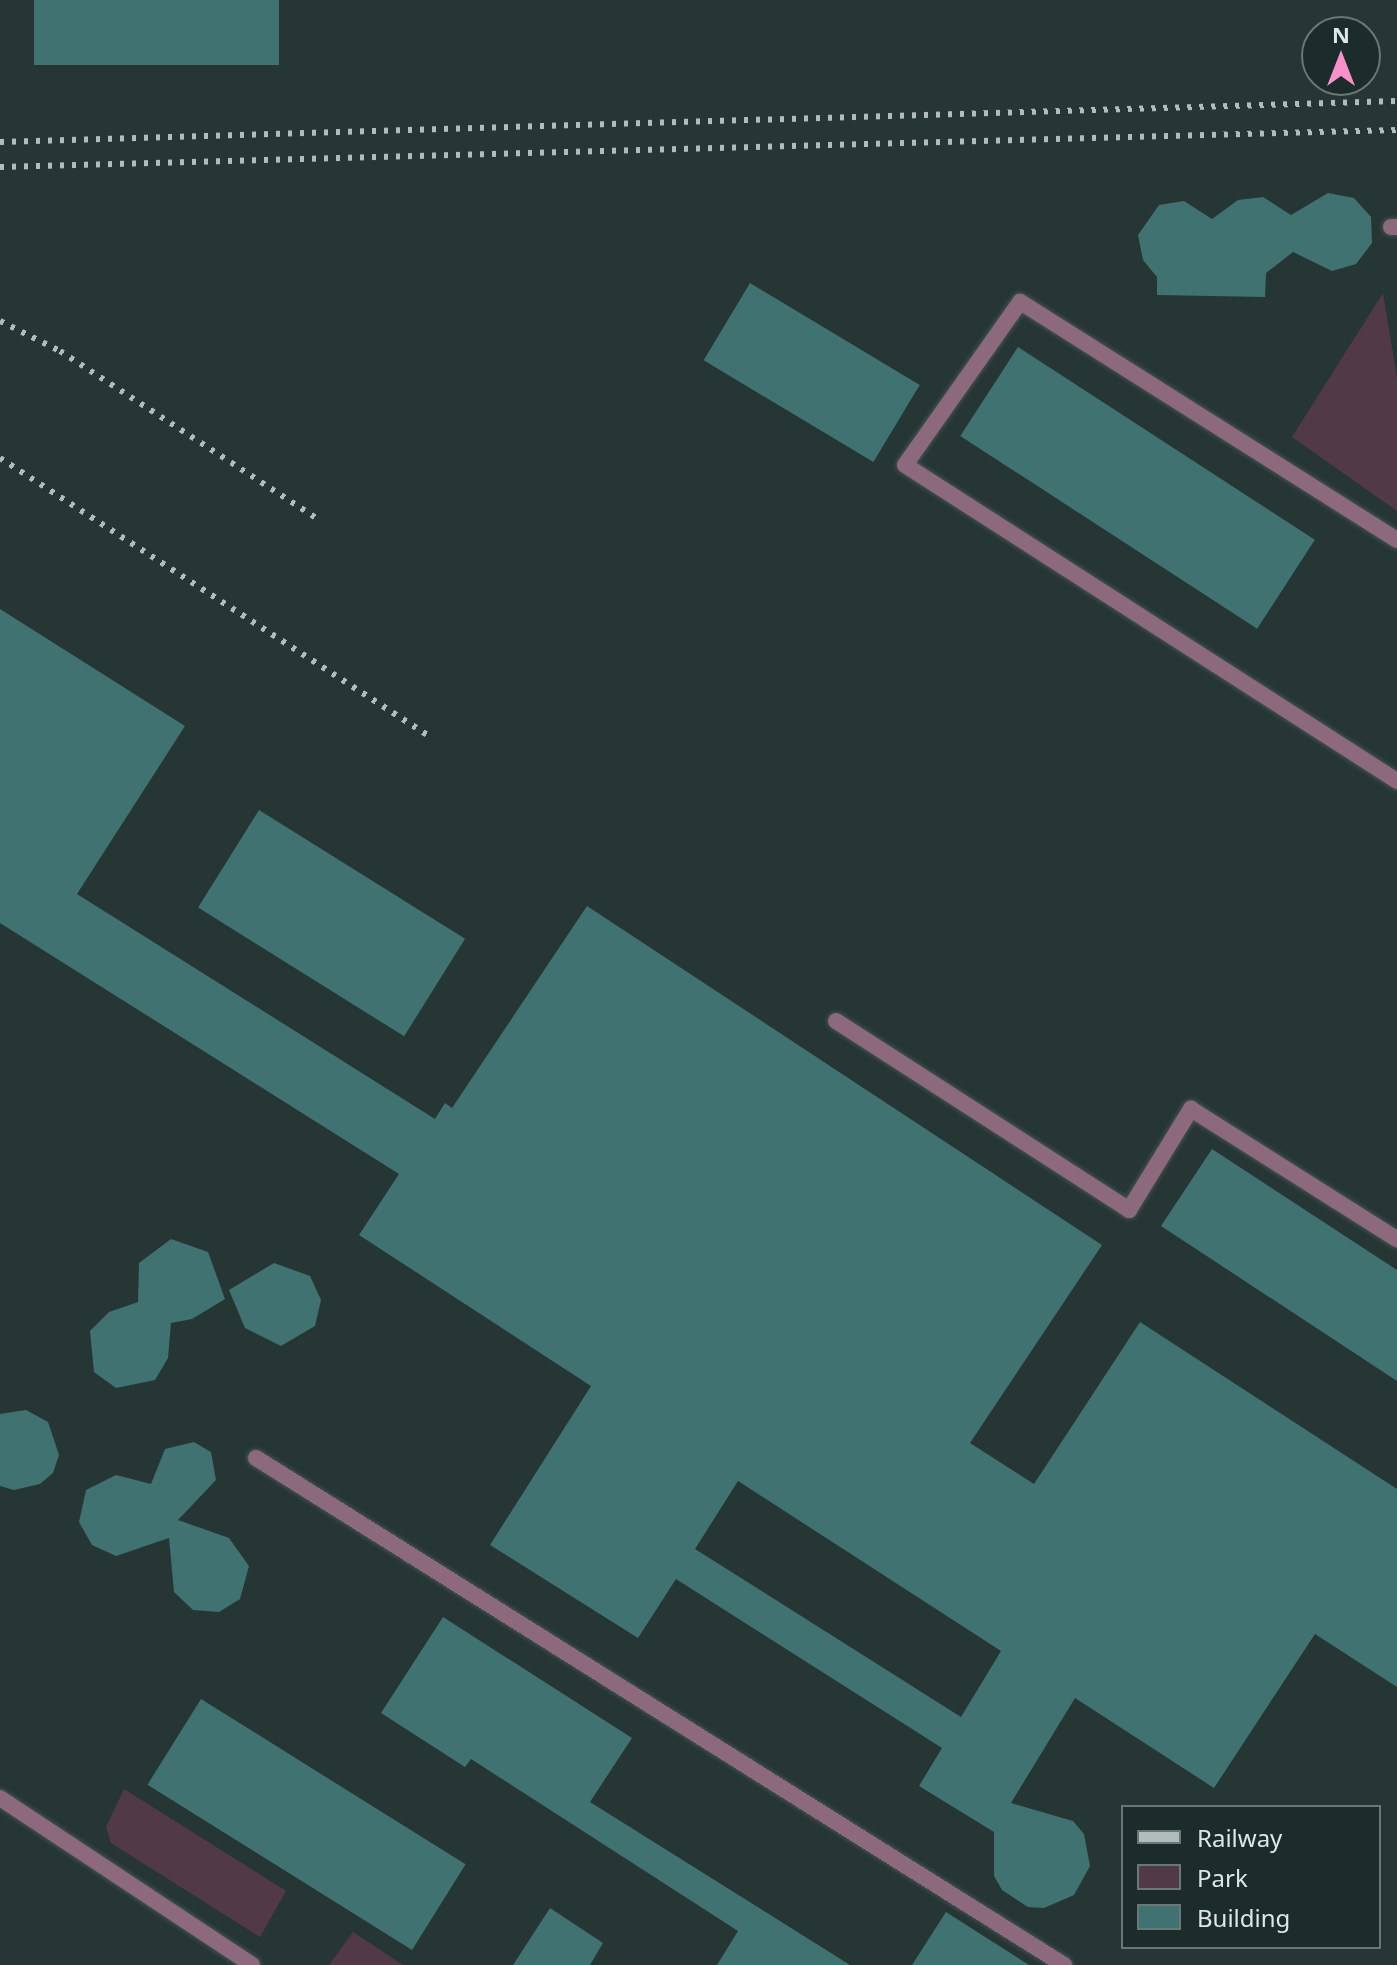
<!DOCTYPE html>
<style>
body{margin:0}
#map{position:relative;width:1397px;height:1965px;overflow:hidden;background:#263635;font-family:"Noto Sans",sans-serif}
div>[style]{position:absolute}
[style*='--x']{left:calc(var(--x)*1px);top:calc(var(--y)*1px);width:calc(var(--w)*1px);rotate:calc(var(--a)*1deg)}
.green>*{inset:0;background:#513a46}
.building>*{inset:0;background:#3f7270;transform-origin:0 0}
.roads{filter:drop-shadow(0 0 2px #435251) drop-shadow(0 0 2px #435251)}
.service>*{height:16px;margin:-8px;padding:0 8px;transform-origin:8px;border-radius:8px;background:#8c697c}
.rail>*{height:6px;margin-top:-3px;transform-origin:0;background:repeating-linear-gradient(90deg,#b1bcbb 0 4px,transparent 0 12px)}
span{translate:-50% -50%;white-space:nowrap;text-align:center;line-height:1.15;-webkit-text-stroke:6px #1c2c2b;paint-order:stroke}
.legend{position:absolute;left:1121px;top:1805px;width:260px;height:144px;box-sizing:border-box;background:#1c2c2b;border:2px solid #697776;margin:0;padding:10px 14px;list-style:none;font-size:24px;color:#dde7e6}
.legend li{display:flex;align-items:center;gap:16px;height:40px}
.legend b{width:40px;border:2px solid #697776}
.north{position:absolute;left:1301px;top:16px;width:80px;height:80px;box-sizing:border-box;background:#1c2c2b;border:2px solid #697776;border-radius:50%;rotate:0deg;font-size:22px;font-weight:700;line-height:32px;text-align:center;color:#dde7e6}
.north::after{content:'';display:block;margin:auto;width:28px;height:36px;background:#f890cc;clip-path:polygon(50% 0,100% 100%,50% 72%,0 100%)}
</style>
<div id="map">
<div class="green">
<div style="clip-path:polygon(1383px 293px,1397px 378px,1397px 511px,1292px 437px)"></div>
<div style="clip-path:polygon(124px 1789px,286px 1891px,260px 1937px,111px 1843px,106px 1827px)"></div>
<div style="clip-path:polygon(353px 1932px,403px 1965px,329px 1965px)"></div>
</div>
<div class="building">
<div style="left:34px;top:0;width:245px;height:65px"></div>
<div style="clip-path:polygon(1328px 193px,1354px 198px,1371px 217px,1372px 243px,1356px 264px,1332px 271px,1293px 252px,1266px 273px,1265px 297px,1157px 295px,1157px 277px,1143px 260px,1138px 235px,1159px 205px,1184px 201px,1212px 219px,1238px 200px,1263px 197px,1291px 215px)"></div>
<div style="left:750px;top:283px;width:198px;height:90px;rotate:31deg"></div>
<div style="left:1018px;top:347px;width:354px;height:106px;rotate:33deg"></div>
<div style="clip-path:polygon(evenodd,0 609px,185px 726px,77px 894px,435px 1119px,445px 1103px,452px 1108px,587px 906px,1102px 1245px,970px 1443px,1034px 1484px,1140px 1322px,1397px 1489px,1397px 1687px,1315px 1634px,1214px 1788px,1075px 1698px,1011px 1803px,1073px 1821px,1084px 1834px,1090px 1866px,1074px 1895px,1044px 1908px,1028px 1907px,1002px 1890px,994px 1876px,994px 1832px,919px 1786px,942px 1748px,676px 1579px,638px 1638px,490px 1545px,591px 1386px,359px 1235px,399px 1174px,0 923px,0 609px,738px 1481px,1001px 1651px,961px 1717px,695px 1549px,738px 1481px)"></div>
<div style="left:259px;top:810px;width:243px;height:115px;rotate:32deg"></div>
<div style="clip-path:polygon(1212px 1149px,1397px 1270px,1397px 1381px,1161px 1226px)"></div>
<div style="clip-path:polygon(171px 1239px,208px 1252px,225px 1299px,192px 1319px,171px 1323px,168px 1358px,155px 1380px,116px 1388px,94px 1372px,90px 1331px,109px 1312px,138px 1302px,139px 1263px)"></div>
<div style="clip-path:polygon(274px 1263px,310px 1276px,321px 1300px,315px 1326px,281px 1346px,245px 1328px,229px 1290px)"></div>
<div style="clip-path:polygon(26px 1410px,48px 1422px,59px 1455px,53px 1473px,40px 1484px,14px 1490px,0 1486px,0 1414px)"></div>
<div style="clip-path:polygon(194px 1442px,211px 1452px,216px 1480px,178px 1520px,229px 1538px,249px 1566px,240px 1599px,219px 1612px,193px 1610px,174px 1592px,169px 1538px,116px 1556px,92px 1545px,79px 1522px,86px 1490px,116px 1475px,151px 1484px,165px 1449px)"></div>
<div style="clip-path:polygon(443px 1617px,632px 1738px,590px 1802px,850px 1965px,717px 1965px,738px 1931px,471px 1759px,465px 1767px,381px 1713px)"></div>
<div style="left:201px;top:1699px;width:312px;height:101px;rotate:32deg"></div>
<div style="clip-path:polygon(550px 1908px,603px 1943px,590px 1965px,513px 1965px)"></div>
<div style="clip-path:polygon(946px 1912px,1029px 1965px,912px 1965px)"></div>
</div>
<div class="roads">
<div class="service">
<div style="--x:1391;--y:227;--w:6;--a:0"></div>
<div style="--x:1397;--y:540;--w:446;--a:-147.7"></div>
<div style="--x:1020;--y:302;--w:199;--a:125.2"></div>
<div style="--x:905;--y:465;--w:585;--a:32.71"></div>
<div style="--x:836;--y:1021;--w:349;--a:32.8"></div>
<div style="--x:1129;--y:1210;--w:119;--a:-58.5"></div>
<div style="--x:1191;--y:1109;--w:244;--a:32.3"></div>
<div style="--x:256;--y:1458;--w:954;--a:32.11"></div>
<div style="--x:0;--y:1798;--w:302;--a:33.5"></div>
</div>
</div>
<div class="rail">
<div style="--x:0;--y:142;--w:1398;--a:-1.68"></div>
<div style="--x:0;--y:167;--w:1397;--a:-1.52"></div>
<div style="--x:0;--y:321;--w:67;--a:26.6"></div>
<div style="--x:60;--y:351;--w:308;--a:33.1"></div>
<div style="--x:0;--y:458;--w:515;--a:32.95"></div>
</div>
<ul class="legend">
<li><b style="height:10px;background:#b1bcbb"></b>Railway</li>
<li><b style="height:22px;background:#513a46"></b>Park</li>
<li><b style="height:22px;background:#3f7270"></b>Building</li>
</ul>
<div class="north">N</div>
</div>
